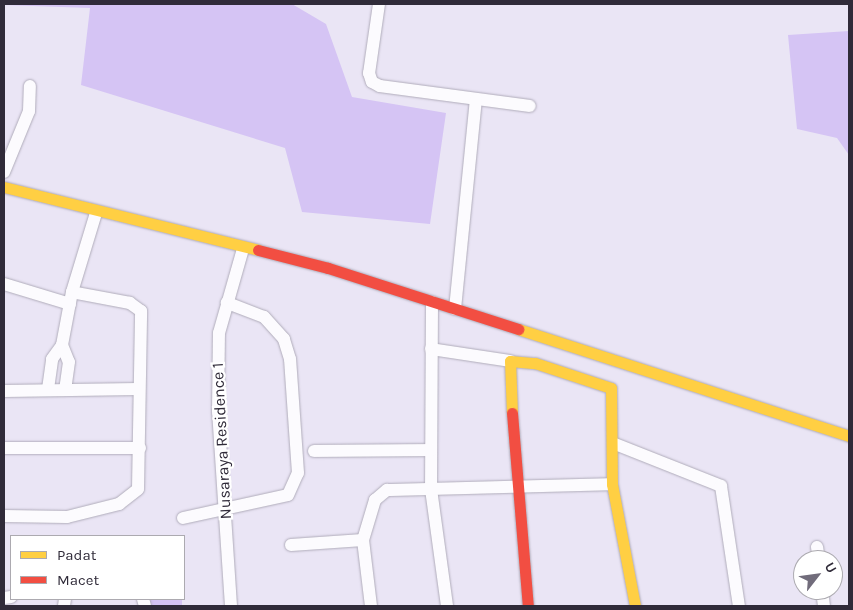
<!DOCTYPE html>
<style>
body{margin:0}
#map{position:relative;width:853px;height:610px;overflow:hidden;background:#eae5f5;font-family:Karla,sans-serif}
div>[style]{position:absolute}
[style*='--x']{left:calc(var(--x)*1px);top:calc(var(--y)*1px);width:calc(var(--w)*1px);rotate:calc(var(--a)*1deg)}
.green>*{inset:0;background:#d5c4f4;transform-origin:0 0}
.roads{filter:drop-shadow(0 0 1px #b0acba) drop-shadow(0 0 1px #b0acba)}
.street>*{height:12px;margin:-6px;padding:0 6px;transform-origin:6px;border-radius:6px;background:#fcfbfe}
.slow>*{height:11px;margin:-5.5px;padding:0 5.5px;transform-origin:5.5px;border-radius:5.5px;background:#ffcf43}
.jam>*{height:11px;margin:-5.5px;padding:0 5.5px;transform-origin:5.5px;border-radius:5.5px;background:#f24e42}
span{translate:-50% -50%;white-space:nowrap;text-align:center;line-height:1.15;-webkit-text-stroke:4.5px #fff;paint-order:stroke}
.street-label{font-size:16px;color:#302b39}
.frame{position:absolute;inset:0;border:5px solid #302b39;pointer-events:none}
.legend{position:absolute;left:10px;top:535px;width:175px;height:65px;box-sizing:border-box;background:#fff;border:1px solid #acaab0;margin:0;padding:6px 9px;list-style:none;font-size:15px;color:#302b39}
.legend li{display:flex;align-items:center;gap:10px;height:25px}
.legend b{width:25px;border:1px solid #acaab0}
.north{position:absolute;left:793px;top:550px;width:50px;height:50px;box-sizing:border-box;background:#fff;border:1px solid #acaab0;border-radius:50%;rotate:60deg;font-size:14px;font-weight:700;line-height:20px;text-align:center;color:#302b39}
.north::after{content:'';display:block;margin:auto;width:18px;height:22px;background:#716c7b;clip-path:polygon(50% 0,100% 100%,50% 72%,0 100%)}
</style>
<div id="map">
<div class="green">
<div style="clip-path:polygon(292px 4px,326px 24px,352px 97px,446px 113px,430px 224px,302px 212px,285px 148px,81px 85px,90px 8px,4px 5px)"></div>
<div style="clip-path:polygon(849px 31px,849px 155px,837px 138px,797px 129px,788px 35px)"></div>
<div style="left:145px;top:599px;width:37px;height:7px"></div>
</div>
<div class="roads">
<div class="street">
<div style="--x:379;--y:4;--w:70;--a:98.2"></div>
<div style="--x:369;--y:73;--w:9;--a:72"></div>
<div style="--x:372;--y:82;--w:9;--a:27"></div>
<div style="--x:380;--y:86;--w:151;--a:7.6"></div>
<div style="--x:4;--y:172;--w:66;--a:-67.7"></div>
<div style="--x:29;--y:111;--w:25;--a:-88"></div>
<div style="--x:4;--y:284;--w:69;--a:16.9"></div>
<div style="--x:432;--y:302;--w:187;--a:90.3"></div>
<div style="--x:431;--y:489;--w:118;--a:82.2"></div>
<div style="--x:455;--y:309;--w:210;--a:-84.3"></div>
<div style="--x:62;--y:345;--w:18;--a:68"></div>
<div style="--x:69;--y:362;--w:27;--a:98"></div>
<div style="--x:431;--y:349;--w:80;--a:8.6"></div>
<div style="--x:48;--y:389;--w:30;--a:-82"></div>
<div style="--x:52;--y:359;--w:17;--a:-54"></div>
<div style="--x:62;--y:345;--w:54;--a:-79.3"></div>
<div style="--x:72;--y:292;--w:83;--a:-73.1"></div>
<div style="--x:4;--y:391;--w:134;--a:-0.9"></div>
<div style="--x:615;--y:444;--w:114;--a:21.6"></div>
<div style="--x:721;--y:486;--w:121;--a:81.5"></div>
<div style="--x:4;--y:448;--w:136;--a:0"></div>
<div style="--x:314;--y:451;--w:117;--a:-0.5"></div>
<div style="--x:4;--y:516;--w:63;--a:0.9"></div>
<div style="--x:67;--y:517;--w:54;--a:-14"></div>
<div style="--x:119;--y:504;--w:24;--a:-38"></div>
<div style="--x:138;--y:489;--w:178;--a:-89"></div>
<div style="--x:141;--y:311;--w:14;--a:-144"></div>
<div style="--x:130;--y:303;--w:59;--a:-169.3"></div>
<div style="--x:183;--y:518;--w:107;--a:-12.4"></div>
<div style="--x:288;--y:495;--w:24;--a:-66"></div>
<div style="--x:298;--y:473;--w:114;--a:-94"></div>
<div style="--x:290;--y:359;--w:21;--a:-107"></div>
<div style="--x:284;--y:339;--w:30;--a:-132"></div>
<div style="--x:264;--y:317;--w:40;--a:-159"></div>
<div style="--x:363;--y:540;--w:66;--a:83.1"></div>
<div style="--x:291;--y:545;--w:72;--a:-4"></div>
<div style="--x:363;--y:540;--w:42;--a:-73.3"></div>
<div style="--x:375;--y:500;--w:16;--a:-40"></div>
<div style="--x:387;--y:490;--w:225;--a:-1.5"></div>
<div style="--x:817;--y:547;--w:13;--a:81"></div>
<div style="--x:822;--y:590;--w:16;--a:83"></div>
<div style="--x:4;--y:598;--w:7;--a:-8"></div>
<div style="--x:143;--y:599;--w:7;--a:74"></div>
<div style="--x:64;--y:606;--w:7;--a:-82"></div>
<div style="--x:231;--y:606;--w:194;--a:-93.8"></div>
<div style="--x:218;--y:412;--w:79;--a:-89.3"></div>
<div style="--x:219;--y:333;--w:87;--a:-74.1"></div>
</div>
<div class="slow">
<div style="--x:4;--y:187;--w:262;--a:13.9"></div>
<div style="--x:518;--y:329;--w:348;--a:17.9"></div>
<div style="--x:512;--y:413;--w:52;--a:-92.2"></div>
<div style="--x:510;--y:361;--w:25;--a:5"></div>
<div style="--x:535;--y:363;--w:80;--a:18.2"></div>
<div style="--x:611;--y:388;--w:96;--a:89.4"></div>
<div style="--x:612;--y:484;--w:124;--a:79.3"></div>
</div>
<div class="jam">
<div style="--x:258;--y:250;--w:72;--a:14.4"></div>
<div style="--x:328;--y:268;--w:200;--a:17.8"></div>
<div style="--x:512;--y:413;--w:194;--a:85.3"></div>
</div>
</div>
<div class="street-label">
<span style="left:222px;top:441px;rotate:-93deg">Nusaraya Residence 1</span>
</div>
<div class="frame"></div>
<ul class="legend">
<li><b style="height:6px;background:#ffcf43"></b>Padat</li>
<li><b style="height:6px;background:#f24e42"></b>Macet</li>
</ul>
<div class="north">U</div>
</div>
